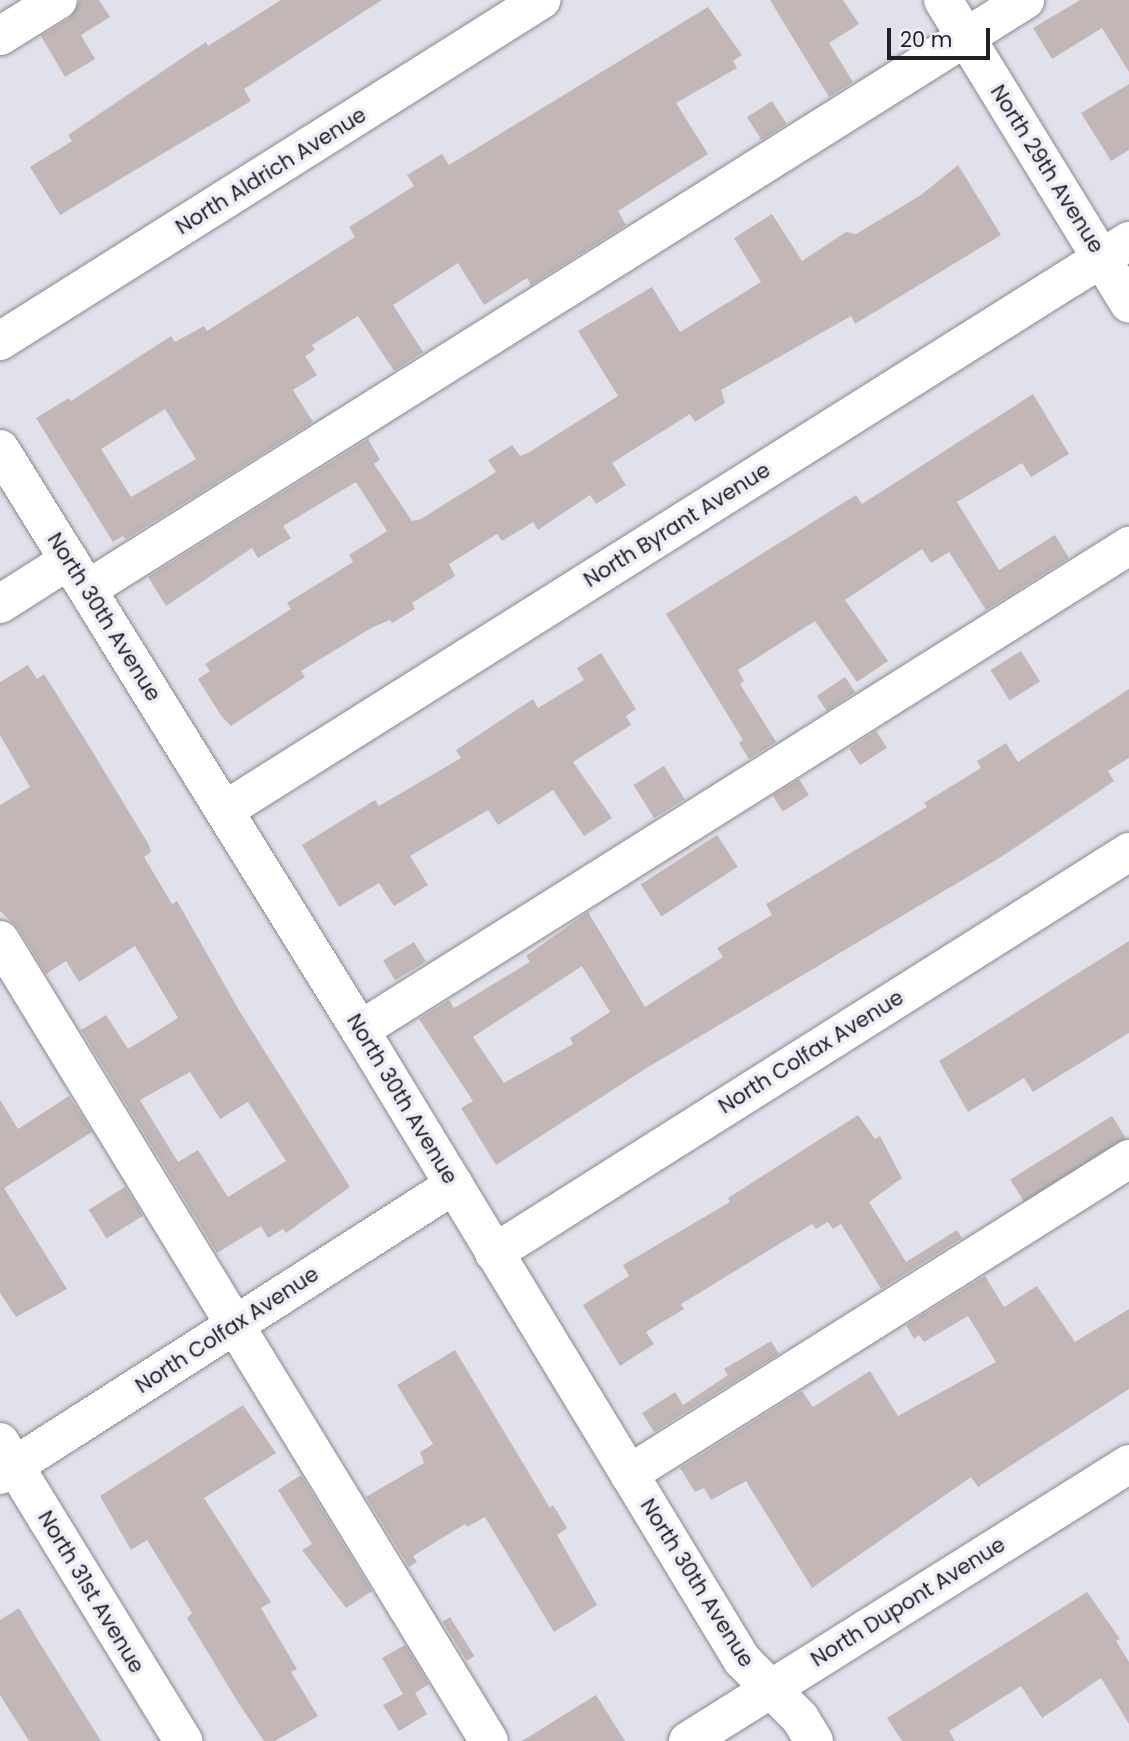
<!DOCTYPE html>
<style>
body{margin:0}
#map{position:relative;width:1129px;height:1741px;overflow:hidden;background:#e1e1eb;font-family:Poppins,sans-serif}
div>[style]{position:absolute}
[style*='--x']{left:calc(var(--x)*1px);top:calc(var(--y)*1px);width:calc(var(--w)*1px);rotate:calc(var(--a)*1deg)}
.building>*{inset:0;background:#c2b7b6;transform-origin:0 0}
.roads{filter:drop-shadow(0 0 2px #898a93) drop-shadow(0 0 2px #898a93)}
.minor>*{height:38px;margin:-19px;padding:0 19px;transform-origin:19px;border-radius:19px;background:#fff}
span{translate:-50% -50%;white-space:nowrap;text-align:center;line-height:1.15;-webkit-text-stroke:7px #eeeef8;paint-order:stroke}
.street-label{font-size:21px;color:#1f2023}
.scale{position:absolute;left:887px;top:28px;width:103px;height:32px;box-sizing:border-box;border:4px solid #1f2023;border-top:0;padding-left:9px;font-size:21px;line-height:24px;white-space:nowrap;color:#1f2023;-webkit-text-stroke:5px #eeeef8;paint-order:stroke}
</style>
<div id="map">
<div class="building">
<div style="clip-path:polygon(80px 0,99px 0,110px 17px,81px 35px,95px 59px,65px 77px,41px 36px,70px 18px)"></div>
<div style="clip-path:polygon(281px 0,382px 0,244px 89px,251px 101px,60px 215px,30px 167px,72px 141px,68px 135px,206px 42px,208px 46px)"></div>
<div style="clip-path:polygon(770px 0,843px 0,859px 24px,829px 43px,853px 82px,829px 97px)"></div>
<div style="clip-path:polygon(1080px 0,1129px 0,1129px 72px,1102px 28px,1052px 59px,1033px 28px)"></div>
<div style="clip-path:polygon(evenodd,708px 7px,742px 55px,733px 61px,737px 68px,676px 103px,708px 154px,618px 211px,626px 225px,531px 285px,527px 278px,484px 305px,458px 263px,393px 305px,423px 352px,394px 371px,358px 316px,312px 345px,315px 350px,305px 356px,317px 375px,293px 390px,313px 422px,126px 539px,123px 536px,113px 542px,36px 418px,69px 398px,71px 401px,171px 336px,175px 342px,204px 326px,207px 331px,355px 237px,349px 227px,414px 186px,407px 175px,442px 154px,449px 165px,708px 7px,165px 409px,196px 459px,131px 497px,101px 449px,165px 409px)"></div>
<div style="clip-path:polygon(1129px 84px,1129px 150px,1111px 161px,1081px 113px)"></div>
<div style="left:772px;top:101px;width:27px;height:30px;rotate:57deg"></div>
<div style="clip-path:polygon(958px 165px,1001px 235px,855px 324px,851px 316px,721px 390px,725px 403px,695px 422px,690px 414px,612px 463px,626px 485px,596px 504px,590px 495px,538px 530px,533px 522px,502px 541px,497px 534px,449px 564px,455px 576px,412px 603px,415px 609px,392px 623px,390px 620px,373px 627px,301px 671px,305px 677px,231px 726px,222px 717px,198px 679px,210px 671px,205px 664px,291px 609px,287px 603px,353px 562px,349px 555px,387px 531px,356px 482px,283px 526px,291px 538px,258px 558px,252px 548px,166px 606px,148px 577px,368px 439px,380px 460px,374px 464px,412px 521px,421px 519px,496px 472px,488px 460px,512px 445px,520px 456px,528px 453px,618px 396px,578px 331px,652px 287px,680px 332px,761px 282px,734px 238px,772px 214px,802px 261px,846px 232px,856px 234px,921px 195px)"></div>
<div style="clip-path:polygon(1033px 394px,1069px 454px,1031px 477px,1022px 463px,957px 502px,999px 570px,1055px 535px,1069px 558px,986px 610px,949px 552px,931px 563px,922px 549px,845px 600px,888px 661px,857px 682px,815px 621px,738px 670px,744px 681px,740px 684px,776px 742px,749px 759px,739px 743px,743px 740px,666px 614px,856px 495px,862px 504px)"></div>
<div style="left:1021px;top:651px;width:36px;height:36px;rotate:58deg"></div>
<div style="clip-path:polygon(601px 653px,636px 709px,626px 716px,631px 725px,573px 762px,612px 818px,584px 836px,553px 790px,498px 825px,488px 810px,410px 856px,428px 885px,394px 906px,379px 883px,339px 907px,302px 845px,375px 800px,379px 806px,461px 758px,456px 750px,533px 699px,538px 708px,584px 680px,577px 668px)"></div>
<div style="clip-path:polygon(evenodd,28px 665px,37px 679px,44px 674px,89px 746px,149px 845px,151px 852px,144px 857px,172px 904px,177px 901px,240px 1012px,350px 1187px,286px 1233px,283px 1229px,268px 1238px,261px 1226px,217px 1253px,81px 1030px,106px 1015px,128px 1049px,178px 1018px,135px 946px,79px 982px,66px 961px,46px 974px,19px 929px,0 911px,0 805px,30px 787px,0 735px,0 682px,28px 665px,190px 1072px,220px 1119px,248px 1102px,286px 1161px,228px 1197px,198px 1150px,178px 1162px,140px 1100px,190px 1072px)"></div>
<div style="left:845px;top:677px;width:18px;height:34px;rotate:56deg"></div>
<div style="clip-path:polygon(evenodd,1129px 689px,1129px 758px,1108px 771px,1114px 781px,1098px 792px,1001px 857px,645px 1069px,496px 1165px,461px 1108px,473px 1101px,419px 1019px,449px 1000px,454px 1008px,530px 962px,526px 956px,588px 912px,645px 1007px,723px 957px,717px 948px,772px 915px,766px 904px,927px 807px,924px 803px,981px 768px,977px 761px,1006px 743px,1018px 762px,1129px 689px,582px 966px,610px 1012px,570px 1038px,573px 1044px,504px 1083px,473px 1037px,582px 966px)"></div>
<div style="left:876px;top:731px;width:20px;height:32px;rotate:57deg"></div>
<div style="left:664px;top:766px;width:39px;height:36px;rotate:58deg"></div>
<div style="left:799px;top:779px;width:19px;height:31px;rotate:58deg"></div>
<div style="left:717px;top:835px;width:38px;height:91px;rotate:57deg"></div>
<div style="clip-path:polygon(1129px 941px,1129px 1033px,1033px 1092px,1024px 1078px,968px 1112px,939px 1061px)"></div>
<div style="left:414px;top:942px;width:23px;height:36px;rotate:59deg"></div>
<div style="clip-path:polygon(69px 1096px,92px 1132px,4px 1188px,67px 1289px,16px 1317px,0 1293px,0 1100px,18px 1129px)"></div>
<div style="clip-path:polygon(858px 1115px,875px 1139px,880px 1136px,902px 1178px,869px 1202px,906px 1262px,957px 1230px,962px 1238px,881px 1289px,841px 1224px,833px 1229px,828px 1222px,816px 1229px,812px 1224px,681px 1304px,684px 1309px,646px 1332px,654px 1344px,620px 1366px,583px 1305px,629px 1276px,623px 1265px,730px 1202px,728px 1198px)"></div>
<div style="left:1112px;top:1116px;width:26px;height:120px;rotate:58deg"></div>
<div style="left:125px;top:1187px;width:34px;height:43px;rotate:58deg"></div>
<div style="clip-path:polygon(985px 1276px,1004px 1307px,1037px 1286px,1075px 1342px,1129px 1309px,1129px 1389px,978px 1487px,971px 1477px,812px 1588px,746px 1481px,711px 1500px,704px 1488px,695px 1492px,680px 1468px,802px 1391px,813px 1407px,870px 1371px,898px 1416px,996px 1362px,968px 1316px,924px 1342px,919px 1335px,914px 1339px,906px 1325px)"></div>
<div style="clip-path:polygon(771px 1341px,779px 1354px,654px 1432px,642px 1413px,675px 1392px,683px 1405px,728px 1375px,724px 1369px)"></div>
<div style="clip-path:polygon(455px 1350px,550px 1508px,553px 1505px,567px 1528px,557px 1535px,597px 1605px,554px 1632px,485px 1517px,467px 1527px,465px 1524px,413px 1556px,417px 1562px,409px 1567px,366px 1497px,424px 1463px,420px 1452px,433px 1444px,397px 1385px)"></div>
<div style="clip-path:polygon(243px 1405px,276px 1453px,204px 1498px,271px 1602px,261px 1608px,297px 1669px,291px 1672px,318px 1716px,275px 1741px,264px 1741px,239px 1704px,187px 1618px,192px 1613px,147px 1540px,131px 1550px,100px 1496px)"></div>
<div style="clip-path:polygon(301px 1475px,372px 1591px,346px 1608px,302px 1550px,312px 1544px,278px 1490px)"></div>
<div style="clip-path:polygon(1087px 1592px,1120px 1639px,1116px 1641px,1129px 1662px,1129px 1724px,1101px 1678px,1042px 1718px,1021px 1686px,949px 1731px,955px 1741px,902px 1741px,887px 1718px)"></div>
<div style="clip-path:polygon(19px 1608px,39px 1642px,101px 1741px,29px 1741px,0 1695px,0 1620px)"></div>
<div style="left:450px;top:1617px;width:46px;height:9px;rotate:58deg"></div>
<div style="clip-path:polygon(405px 1645px,429px 1684px,415px 1693px,427px 1714px,399px 1731px,383px 1705px,403px 1694px,382px 1658px)"></div>
<div style="clip-path:polygon(596px 1695px,625px 1741px,522px 1741px)"></div>
</div>
<div class="roads">
<div class="minor">
<div style="--x:943;--y:0;--w:356;--a:58.5"></div>
<div style="--x:0;--y:36;--w:68;--a:-31.8"></div>
<div style="--x:0;--y:341;--w:640;--a:-32.22"></div>
<div style="--x:0;--y:449;--w:683;--a:58.22"></div>
<div style="--x:360;--y:1030;--w:737;--a:58.77"></div>
<div style="--x:742;--y:1660;--w:82;--a:45"></div>
<div style="--x:800;--y:1718;--w:27;--a:59"></div>
<div style="--x:88;--y:589;--w:1107;--a:-32.15"></div>
<div style="--x:0;--y:604;--w:82;--a:-32.5"></div>
<div style="--x:225;--y:810;--w:1068;--a:-32.19"></div>
<div style="--x:0;--y:940;--w:938;--a:58.6"></div>
<div style="--x:360;--y:1030;--w:909;--a:-32.19"></div>
<div style="--x:494;--y:1253;--w:751;--a:-32.27"></div>
<div style="--x:0;--y:1442;--w:351;--a:58.5"></div>
<div style="--x:629;--y:1474;--w:591;--a:-32.21"></div>
<div style="--x:0;--y:1475;--w:539;--a:-32.57"></div>
<div style="--x:688;--y:1741;--w:521;--a:-32.13"></div>
</div>
</div>
<div class="street-label">
<span style="left:1047px;top:169px;rotate:58deg">North 29th Avenue</span>
<span style="left:271px;top:171px;rotate:-32deg">North Aldrich Avenue</span>
<span style="left:677px;top:525px;rotate:-32deg">North Byrant Avenue</span>
<span style="left:104px;top:617px;rotate:58deg">North 30th Avenue</span>
<span style="left:811px;top:1052px;rotate:-32deg">North Colfax Avenue</span>
<span style="left:402px;top:1099px;rotate:59deg">North 30th Avenue</span>
<span style="left:227px;top:1330px;rotate:-33deg">North Colfax Avenue</span>
<span style="left:697px;top:1583px;rotate:58deg">North 30th Avenue</span>
<span style="left:91px;top:1592px;rotate:59deg">North 31st Avenue</span>
<span style="left:908px;top:1602px;rotate:-32deg">North Dupont Avenue</span>
</div>
<div class="scale">20 m</div>
</div>
